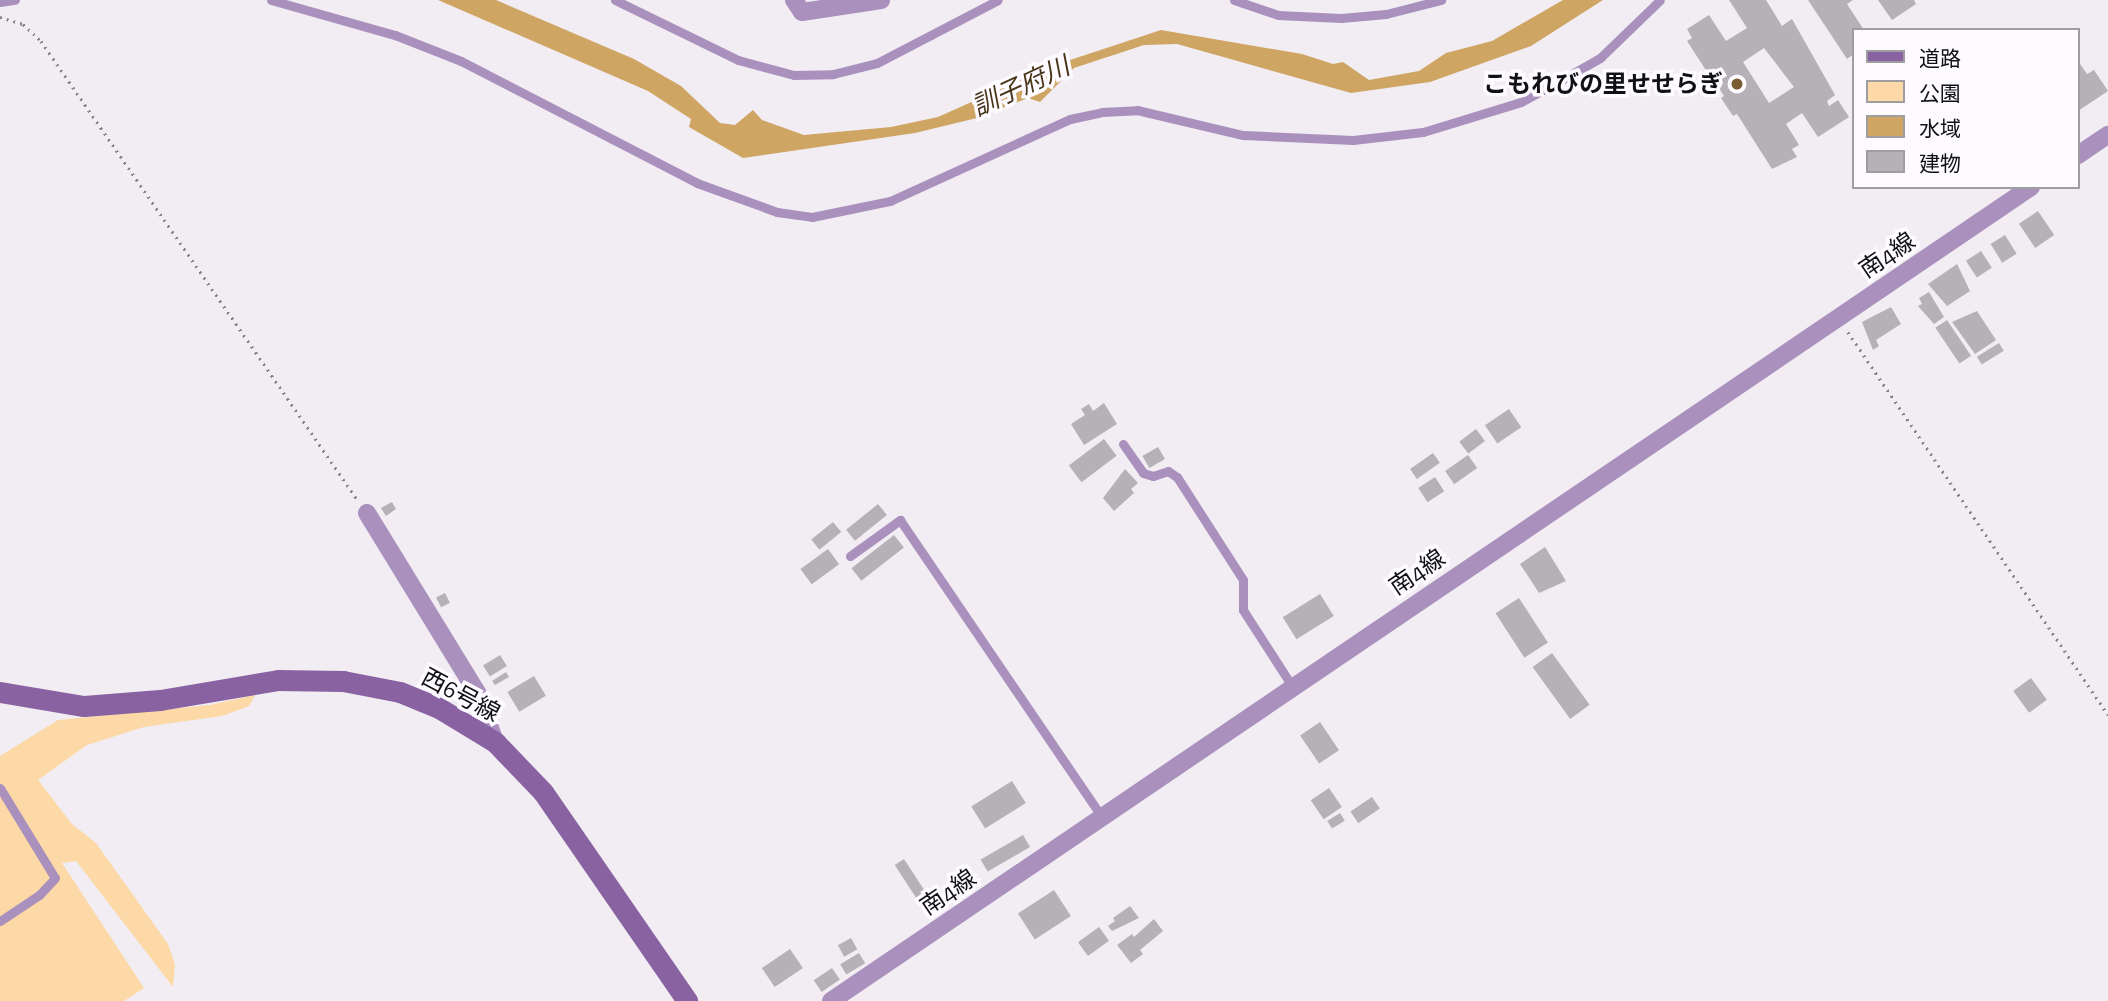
<!DOCTYPE html>
<meta charset="utf-8">
<style>
body{margin:0}
#map{position:relative;width:2108px;height:1001px;overflow:hidden;background:#f1edf3;font-family:"Zilla Slab","Noto Sans JP",serif}
div>[style]{position:absolute}
[style*='--x']{left:calc(var(--x)*1px);top:calc(var(--y)*1px);width:calc(var(--w)*1px);rotate:calc(var(--a)*1deg)}
.green>*{inset:0;background:#fcd9a6}
.water>*{inset:0;background:#cfa564}
.building>*{inset:0;background:#b5b1b7;transform-origin:0 0}
.path>*{height:2.5px;margin-top:-1.25px;transform-origin:0;background:repeating-linear-gradient(90deg,#878488 0 2px,transparent 0 7px)}
.lane>*{height:9px;margin:-4.5px;padding:0 4.5px;transform-origin:4.5px;border-radius:4.5px;background:#aa90bd}
.street>*{height:18px;margin:-9px;padding:0 9px;transform-origin:9px;border-radius:9px;background:#aa90bd}
.secondary>*{height:21px;margin:-10.5px;padding:0 10.5px;transform-origin:10.5px;border-radius:10.5px;background:#8962a2}
.dots>*{width:19px;height:19px;translate:-50% -50%;box-sizing:border-box;border:4px solid #fdfbff;border-radius:50%}
span{translate:-50% -50%;white-space:nowrap;text-align:center;line-height:1.15;-webkit-text-stroke:7px #fdfbff;paint-order:stroke}
.poi-label{font-size:24px;color:#111012;font-weight:700}
.right{translate:-100% -50%;text-align:right}
.street-label{font-size:24px;color:#111012}
.water-label{font-size:26px;color:#483519;font-style:italic}
.legend{position:absolute;left:1852px;top:28px;width:228px;height:161px;box-sizing:border-box;background:#fdfbff;border:2px solid #9f9da0;margin:0;padding:9px 12px;list-style:none;font-size:21px;color:#111012}
.legend li{display:flex;align-items:center;gap:14px;height:35px}
.legend b{width:35px;border:2px solid #9f9da0}
</style>
<div id="map">
<div class="green">
<div style="clip-path:polygon(255px 695px,249px 706px,222px 716px,144px 727px,87px 745px,38px 780px,72px 824px,96px 843px,168px 944px,175px 964px,173px 987px,76px 861px,62px 863px,144px 988px,124px 1001px,0 1001px,0 756px,58px 720px,210px 705px)"></div>
</div>
<div class="water">
<div style="clip-path:polygon(438px 0,496px 0,634px 59px,681px 86px,720px 123px,735px 125px,753px 110px,762px 120px,804px 135px,891px 127px,938px 117px,1052px 66px,1161px 30px,1302px 54px,1333px 64px,1343px 62px,1369px 80px,1419px 71px,1446px 53px,1492px 41px,1563px 0,1603px 0,1531px 46px,1430px 82px,1351px 93px,1177px 44px,1144px 45px,1074px 68px,1040px 102px,1028px 98px,977px 118px,915px 133px,743px 158px,689px 127px,691px 119px,648px 91px)"></div>
</div>
<div class="building">
<div style="clip-path:polygon(evenodd,1729px 0,1766px 0,1782px 26px,1792px 19px,1835px 95px,1827px 101px,1829px 106px,1838px 100px,1849px 117px,1818px 137px,1802px 113px,1786px 124px,1799px 145px,1792px 149px,1797px 157px,1772px 169px,1737px 114px,1733px 116px,1721px 98px,1724px 96px,1714px 80px,1722px 75px,1718px 70px,1709px 75px,1687px 41px,1692px 38px,1687px 29px,1709px 15px,1726px 41px,1747px 28px,1729px 0,1764px 48px,1794px 87px,1769px 103px,1743px 62px,1764px 48px)"></div>
<div style="clip-path:polygon(1808px 0,1853px 0,1847px 4px,1864px 30px,1854px 30px,1854px 54px,1847px 59px)"></div>
<div style="clip-path:polygon(1878px 0,1914px 0,1916px 4px,1892px 20px)"></div>
<div style="clip-path:polygon(2078px 61px,2087px 74px,2094px 70px,2108px 91px,2078px 111px)"></div>
<div style="left:2038px;top:211px;width:29px;height:23px;rotate:56deg"></div>
<div style="left:2005px;top:235px;width:22px;height:17px;rotate:58deg"></div>
<div style="left:1981px;top:251px;width:20px;height:18px;rotate:57deg"></div>
<div style="clip-path:polygon(1957px 264px,1970px 291px,1947px 306px,1928px 284px)"></div>
<div style="clip-path:polygon(1929px 292px,1944px 317px,1934px 324px,1918px 306px,1922px 304px,1919px 298px)"></div>
<div style="clip-path:polygon(1891px 307px,1901px 324px,1876px 340px,1879px 346px,1873px 350px,1862px 322px)"></div>
<div style="clip-path:polygon(1977px 311px,1996px 340px,1975px 354px,1952px 322px)"></div>
<div style="left:1947px;top:320px;width:43px;height:14px;rotate:56deg"></div>
<div style="left:1999px;top:343px;width:9px;height:26px;rotate:58deg"></div>
<div style="clip-path:polygon(1104px 403px,1117px 424px,1084px 445px,1071px 424px,1085px 415px,1081px 409px,1089px 404px,1093px 411px)"></div>
<div style="left:1509px;top:409px;width:22px;height:29px;rotate:56deg"></div>
<div style="left:1476px;top:429px;width:15px;height:21px;rotate:53deg"></div>
<div style="left:1104px;top:439px;width:21px;height:44px;rotate:53deg"></div>
<div style="left:1158px;top:447px;width:14px;height:18px;rotate:60deg"></div>
<div style="left:1433px;top:453px;width:12px;height:28px;rotate:55deg"></div>
<div style="left:1468px;top:455px;width:16px;height:28px;rotate:55deg"></div>
<div style="clip-path:polygon(1125px 469px,1138px 483px,1131px 489px,1134px 493px,1114px 511px,1103px 498px)"></div>
<div style="left:1435px;top:477px;width:17px;height:20px;rotate:57deg"></div>
<div style="clip-path:polygon(392px 502px,396px 509px,386px 516px,381px 508px)"></div>
<div style="left:878px;top:504px;width:14px;height:41px;rotate:51deg"></div>
<div style="left:833px;top:522px;width:13px;height:28px;rotate:51deg"></div>
<div style="left:894px;top:535px;width:16px;height:54px;rotate:52deg"></div>
<div style="clip-path:polygon(1545px 547px,1566px 581px,1539px 593px,1520px 564px)"></div>
<div style="left:828px;top:549px;width:19px;height:34px;rotate:54deg"></div>
<div style="left:445px;top:593px;width:11px;height:10px;rotate:63deg"></div>
<div style="left:1320px;top:594px;width:26px;height:44px;rotate:58deg"></div>
<div style="left:1519px;top:598px;width:53px;height:28px;rotate:57deg"></div>
<div style="left:1552px;top:653px;width:64px;height:24px;rotate:54deg"></div>
<div style="left:500px;top:655px;width:13px;height:20px;rotate:58deg"></div>
<div style="clip-path:polygon(506px 672px,509px 677px,495px 685px,492px 681px)"></div>
<div style="left:534px;top:676px;width:23px;height:31px;rotate:59deg"></div>
<div style="left:2031px;top:678px;width:27px;height:22px;rotate:54deg"></div>
<div style="left:1320px;top:722px;width:34px;height:24px;rotate:56deg"></div>
<div style="left:1012px;top:781px;width:26px;height:48px;rotate:58deg"></div>
<div style="left:1329px;top:788px;width:23px;height:22px;rotate:56deg"></div>
<div style="left:1372px;top:797px;width:14px;height:26px;rotate:56deg"></div>
<div style="left:1340px;top:813px;width:9px;height:15px;rotate:58deg"></div>
<div style="left:1023px;top:835px;width:14px;height:49px;rotate:60deg"></div>
<div style="left:904px;top:859px;width:49px;height:11px;rotate:57deg"></div>
<div style="left:1054px;top:890px;width:31px;height:43px;rotate:57deg"></div>
<div style="clip-path:polygon(1130px 906px,1139px 918px,1112px 931px,1108px 926px,1115px 921px,1113px 918px)"></div>
<div style="clip-path:polygon(1154px 919px,1163px 931px,1140px 950px,1143px 954px,1131px 963px,1117px 945px,1132px 934px,1134px 937px)"></div>
<div style="left:1099px;top:927px;width:17px;height:26px;rotate:54deg"></div>
<div style="left:851px;top:938px;width:13px;height:15px;rotate:61deg"></div>
<div style="left:790px;top:949px;width:23px;height:34px;rotate:56deg"></div>
<div style="left:859px;top:953px;width:12px;height:22px;rotate:59deg"></div>
<div style="left:832px;top:968px;width:14px;height:22px;rotate:56deg"></div>
</div>
<div class="path">
<div style="--x:0;--y:17;--w:24;--a:17"></div>
<div style="--x:23;--y:24;--w:25;--a:43"></div>
<div style="--x:41;--y:41;--w:556;--a:55.4"></div>
<div style="--x:1848;--y:332;--w:463;--a:55.8"></div>
</div>
<div class="lane">
<div style="--x:271;--y:0;--w:129;--a:15.8"></div>
<div style="--x:395;--y:35;--w:71;--a:21.5"></div>
<div style="--x:461;--y:61;--w:266;--a:27.3"></div>
<div style="--x:697;--y:183;--w:85;--a:19.9"></div>
<div style="--x:777;--y:212;--w:35;--a:8"></div>
<div style="--x:812;--y:217;--w:80;--a:-11.6"></div>
<div style="--x:890;--y:201;--w:198;--a:-24.5"></div>
<div style="--x:1070;--y:119;--w:33;--a:-12"></div>
<div style="--x:1102;--y:112;--w:35;--a:-3"></div>
<div style="--x:1137;--y:110;--w:109;--a:13.3"></div>
<div style="--x:1243;--y:135;--w:110;--a:2.6"></div>
<div style="--x:1353;--y:140;--w:70;--a:-6.5"></div>
<div style="--x:1423;--y:132;--w:102;--a:-17"></div>
<div style="--x:1521;--y:102;--w:48;--a:-28.7"></div>
<div style="--x:1563;--y:79;--w:43;--a:-29.6"></div>
<div style="--x:1600;--y:58;--w:83;--a:-44"></div>
<div style="--x:615;--y:0;--w:137;--a:26"></div>
<div style="--x:738;--y:60;--w:58;--a:15"></div>
<div style="--x:794;--y:75;--w:39;--a:-1"></div>
<div style="--x:833;--y:74;--w:45;--a:-14"></div>
<div style="--x:877;--y:63;--w:136;--a:-27.5"></div>
<div style="--x:1234;--y:0;--w:46;--a:18.8"></div>
<div style="--x:1278;--y:15;--w:63;--a:2.7"></div>
<div style="--x:1341;--y:18;--w:45;--a:-5.1"></div>
<div style="--x:1386;--y:14;--w:57;--a:-14.3"></div>
<div style="--x:0;--y:2;--w:15;--a:-8"></div>
<div style="--x:1123;--y:444;--w:35;--a:55"></div>
<div style="--x:1143;--y:473;--w:10;--a:17"></div>
<div style="--x:1153;--y:476;--w:16;--a:-18"></div>
<div style="--x:1168;--y:471;--w:11;--a:34"></div>
<div style="--x:1177;--y:477;--w:122;--a:57.3"></div>
<div style="--x:1243;--y:580;--w:30;--a:90"></div>
<div style="--x:1243;--y:610;--w:90;--a:57.2"></div>
<div style="--x:850;--y:556;--w:62;--a:-35.8"></div>
<div style="--x:900;--y:520;--w:358;--a:55.8"></div>
<div style="--x:0;--y:788;--w:105;--a:58.6"></div>
<div style="--x:55;--y:878;--w:23;--a:133"></div>
<div style="--x:39;--y:895;--w:47;--a:146.3"></div>
</div>
<div class="street">
<div style="--x:794;--y:0;--w:14;--a:56"></div>
<div style="--x:802;--y:12;--w:80;--a:-8.6"></div>
<div style="--x:2078;--y:155;--w:36;--a:-34"></div>
<div style="--x:367;--y:513;--w:212;--a:58.5"></div>
<div style="--x:478;--y:694;--w:51;--a:70.5"></div>
<div style="--x:831;--y:1001;--w:1450;--a:-34.15"></div>
</div>
<div class="secondary">
<div style="--x:0;--y:692;--w:85;--a:9.5"></div>
<div style="--x:84;--y:706;--w:76;--a:-4.5"></div>
<div style="--x:160;--y:700;--w:120;--a:-9.6"></div>
<div style="--x:278;--y:680;--w:65;--a:0.9"></div>
<div style="--x:343;--y:681;--w:58;--a:10.9"></div>
<div style="--x:400;--y:692;--w:42;--a:22.3"></div>
<div style="--x:439;--y:708;--w:66;--a:31.3"></div>
<div style="--x:495;--y:742;--w:69;--a:46.2"></div>
<div style="--x:543;--y:792;--w:254;--a:55.4"></div>
</div>
<div class="dots">
<div style="left:1737px;top:84px;background:#795c30"></div>
</div>
<div class="poi-label">
<span class="right" style="left:1723px;top:84px">こもれびの里せせらぎ</span>
</div>
<div class="street-label">
<span style="left:1887px;top:255px;rotate:-34deg">南4線</span>
<span style="left:1417px;top:572px;rotate:-34deg">南4線</span>
<span style="left:461px;top:695px;rotate:28deg">西6号線</span>
<span style="left:948px;top:892px;rotate:-34deg">南4線</span>
</div>
<div class="water-label">
<span style="left:1021px;top:87px;rotate:-25deg">訓子府川</span>
</div>
<ul class="legend">
<li><b style="height:9px;background:#8962a2"></b>道路</li>
<li><b style="height:19px;background:#fcd9a6"></b>公園</li>
<li><b style="height:19px;background:#cfa564"></b>水域</li>
<li><b style="height:19px;background:#b5b1b7"></b>建物</li>
</ul>
</div>
